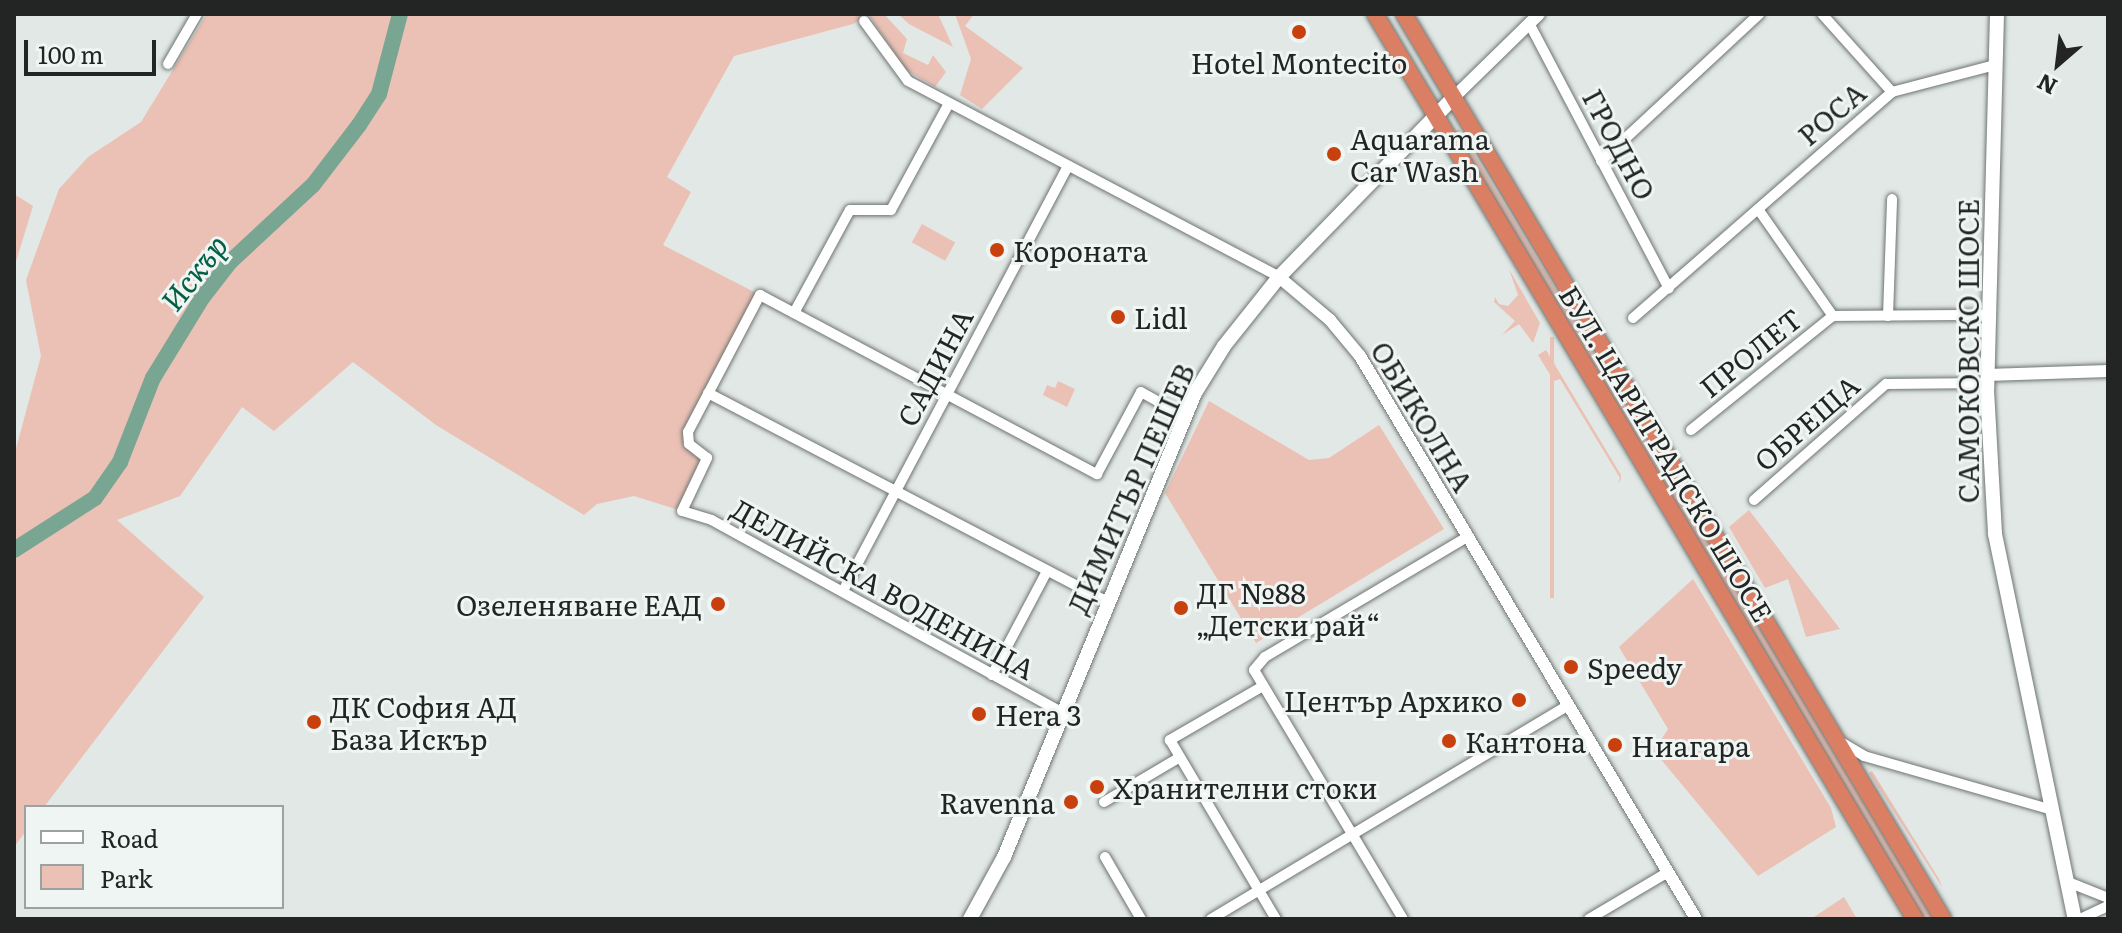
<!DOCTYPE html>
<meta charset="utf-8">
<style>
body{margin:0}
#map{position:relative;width:2122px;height:933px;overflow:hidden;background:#e1e8e5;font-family:Literata,serif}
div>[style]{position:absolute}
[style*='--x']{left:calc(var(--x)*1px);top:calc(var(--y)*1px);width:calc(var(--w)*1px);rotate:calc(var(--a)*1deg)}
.green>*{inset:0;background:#ebc1b5;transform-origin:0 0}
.river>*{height:16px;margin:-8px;padding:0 8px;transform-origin:8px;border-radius:8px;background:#78a692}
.roads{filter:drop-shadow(0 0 2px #6e7471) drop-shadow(0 0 2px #6e7471)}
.minor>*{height:10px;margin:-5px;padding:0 5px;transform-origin:5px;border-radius:5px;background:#fff}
.tertiary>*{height:12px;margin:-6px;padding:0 6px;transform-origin:6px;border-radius:6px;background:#fff}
.secondary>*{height:14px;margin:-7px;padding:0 7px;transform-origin:7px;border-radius:7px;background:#fff}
.trunk>*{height:16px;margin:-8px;padding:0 8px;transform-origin:8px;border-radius:8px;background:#da7f64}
.dots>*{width:22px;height:22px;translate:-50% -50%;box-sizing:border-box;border:4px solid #eef5f2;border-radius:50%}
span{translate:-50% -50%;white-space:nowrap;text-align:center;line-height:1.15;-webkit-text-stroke:6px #eef5f2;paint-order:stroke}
.poi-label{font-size:28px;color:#222524}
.left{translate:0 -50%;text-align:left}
.right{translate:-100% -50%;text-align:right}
.street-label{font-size:28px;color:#222524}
.water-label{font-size:30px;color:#045f45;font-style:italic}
.frame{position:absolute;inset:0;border:16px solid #222524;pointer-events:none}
.legend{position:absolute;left:24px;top:805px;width:260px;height:104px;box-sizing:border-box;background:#eef5f2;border:2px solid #9ca2a0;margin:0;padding:10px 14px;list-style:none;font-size:24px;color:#222524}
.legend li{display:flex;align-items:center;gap:16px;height:40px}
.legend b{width:40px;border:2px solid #9ca2a0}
.north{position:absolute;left:2018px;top:24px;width:80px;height:80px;-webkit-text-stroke:6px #eef5f2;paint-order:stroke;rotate:208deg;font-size:22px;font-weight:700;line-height:32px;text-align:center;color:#222524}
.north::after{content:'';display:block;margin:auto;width:28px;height:36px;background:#222524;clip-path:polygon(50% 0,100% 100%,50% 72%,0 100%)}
.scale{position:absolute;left:24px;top:40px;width:132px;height:36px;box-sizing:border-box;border:4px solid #222524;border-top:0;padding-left:10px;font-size:24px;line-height:28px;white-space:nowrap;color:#222524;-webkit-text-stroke:6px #eef5f2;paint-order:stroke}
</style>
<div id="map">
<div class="green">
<div style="clip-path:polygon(207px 14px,884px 14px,907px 39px,903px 53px,928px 65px,933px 55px,946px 72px,935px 87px,905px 69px,869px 15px,853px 24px,734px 56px,667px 177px,691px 192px,663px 245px,760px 295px,688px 432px,689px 444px,705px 452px,682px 511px,634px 496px,597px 504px,584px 515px,436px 425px,353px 362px,274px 431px,242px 407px,180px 496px,117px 520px,204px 597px,44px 807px,26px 807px,26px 831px,14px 847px,14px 456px,41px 356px,26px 280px,59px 189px,88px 157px,141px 122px)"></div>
<div style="clip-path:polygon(898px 14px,938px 14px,953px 47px,909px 24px)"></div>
<div style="clip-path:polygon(955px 14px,974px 14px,965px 26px,1023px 68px,982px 109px,960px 95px,971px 59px)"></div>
<div style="clip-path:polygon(1459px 129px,1730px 578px,1933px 919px,1924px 919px,1818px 743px,1454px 132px)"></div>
<div style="clip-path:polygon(14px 194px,33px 206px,14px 268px)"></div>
<div style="left:922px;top:224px;width:38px;height:21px;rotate:29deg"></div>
<div style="clip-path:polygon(1509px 269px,1540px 323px,1533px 343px,1519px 324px,1502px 335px,1515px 321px,1494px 302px,1495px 297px,1499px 304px,1508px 306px,1518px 295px)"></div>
<div style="left:1550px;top:337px;width:4px;height:261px"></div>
<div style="clip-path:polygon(1546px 350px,1621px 475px,1621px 479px,1618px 484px,1620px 478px,1560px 379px,1554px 381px,1538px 355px)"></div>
<div style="clip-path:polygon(1058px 381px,1075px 389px,1067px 407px,1043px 395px,1047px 385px,1055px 388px)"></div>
<div style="clip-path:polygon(1209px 401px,1309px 460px,1329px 458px,1379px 425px,1444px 529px,1256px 643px,1165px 493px)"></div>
<div style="clip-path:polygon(1749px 510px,1840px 629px,1806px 637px,1788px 579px,1765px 588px,1729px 527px)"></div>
<div style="clip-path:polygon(1693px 579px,1831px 808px,1836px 827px,1758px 876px,1654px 751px,1668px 729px,1619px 647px)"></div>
<div style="clip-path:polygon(1872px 771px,1939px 879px,1942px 887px,1869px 773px)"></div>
<div style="clip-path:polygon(1844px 897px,1857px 919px,1811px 919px)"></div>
</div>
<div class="river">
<div style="--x:14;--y:550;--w:96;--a:-32.7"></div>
<div style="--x:95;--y:498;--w:44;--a:-55.2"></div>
<div style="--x:120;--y:462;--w:90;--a:-68.6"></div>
<div style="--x:153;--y:378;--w:94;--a:-58.5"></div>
<div style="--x:202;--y:298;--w:46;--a:-52.1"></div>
<div style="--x:230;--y:262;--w:113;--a:-42.9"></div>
<div style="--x:313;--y:185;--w:76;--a:-52.5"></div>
<div style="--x:359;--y:125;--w:37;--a:-57"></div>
<div style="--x:379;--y:94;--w:83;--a:-75.3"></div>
</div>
<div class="roads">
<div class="minor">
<div style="--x:1822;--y:14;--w:105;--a:48.1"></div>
<div style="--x:864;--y:21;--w:74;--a:53.7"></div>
<div style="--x:908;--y:81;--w:420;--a:27.8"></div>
<div style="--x:1529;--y:23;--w:300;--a:62.2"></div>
<div style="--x:168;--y:64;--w:58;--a:-59.9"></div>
<div style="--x:1601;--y:161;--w:216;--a:-42.9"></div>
<div style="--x:1758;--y:209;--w:131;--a:55"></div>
<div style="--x:794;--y:313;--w:117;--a:-61.5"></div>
<div style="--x:850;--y:210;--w:41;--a:0"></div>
<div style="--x:891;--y:210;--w:119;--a:-61.5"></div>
<div style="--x:1888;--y:316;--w:117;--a:-88"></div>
<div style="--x:1633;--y:318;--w:344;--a:-41.1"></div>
<div style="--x:1892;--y:92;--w:106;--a:-14.7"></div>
<div style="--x:708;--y:393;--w:450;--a:27.6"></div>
<div style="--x:1691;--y:430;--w:182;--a:-38.8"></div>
<div style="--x:1833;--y:316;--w:157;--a:-0.4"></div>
<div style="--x:1754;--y:500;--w:176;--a:-41.3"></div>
<div style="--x:1886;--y:384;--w:101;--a:-0.6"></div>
<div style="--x:843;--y:591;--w:481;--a:-62.1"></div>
<div style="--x:992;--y:675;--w:118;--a:-62.1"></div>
<div style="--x:1263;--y:686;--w:108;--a:149.9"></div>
<div style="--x:1170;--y:740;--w:208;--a:59.4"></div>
<div style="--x:1061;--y:712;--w:398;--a:-151.2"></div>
<div style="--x:712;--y:520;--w:31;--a:-163"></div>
<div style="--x:682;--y:511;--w:59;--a:-64.7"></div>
<div style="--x:707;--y:458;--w:23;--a:-142"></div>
<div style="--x:689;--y:444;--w:12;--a:-95"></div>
<div style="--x:688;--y:432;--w:155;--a:-62.3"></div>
<div style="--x:760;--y:295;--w:382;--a:28"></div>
<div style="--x:1097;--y:474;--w:93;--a:-61.8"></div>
<div style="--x:1141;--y:392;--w:49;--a:29.2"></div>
<div style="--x:1841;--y:742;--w:27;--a:31"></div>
<div style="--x:1864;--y:756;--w:196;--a:16"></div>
<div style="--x:1104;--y:802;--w:88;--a:-30.6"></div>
<div style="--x:1105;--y:857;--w:72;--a:59.9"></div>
<div style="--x:2068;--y:882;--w:43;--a:21.8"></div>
<div style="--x:1211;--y:919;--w:416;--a:-30.9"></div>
<div style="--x:1403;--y:919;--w:290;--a:-120.9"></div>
<div style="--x:1254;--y:670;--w:17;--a:-50"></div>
<div style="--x:1265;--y:657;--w:235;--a:-30.7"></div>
<div style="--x:1589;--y:919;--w:92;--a:-30.7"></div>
<div style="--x:2080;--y:919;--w:31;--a:-25"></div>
</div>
<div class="tertiary">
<div style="--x:1453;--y:98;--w:120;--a:-44.3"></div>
<div style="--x:1279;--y:277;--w:67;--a:40.1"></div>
<div style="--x:1330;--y:320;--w:47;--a:50.2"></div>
<div style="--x:1360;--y:356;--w:656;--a:59.17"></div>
<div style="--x:1987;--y:375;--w:121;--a:-1.9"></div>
</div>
<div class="secondary">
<div style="--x:1997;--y:14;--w:376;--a:91.5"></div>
<div style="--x:1987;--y:390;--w:144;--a:86.8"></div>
<div style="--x:1995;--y:534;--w:393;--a:78.3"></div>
<div style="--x:970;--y:919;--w:71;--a:-61.3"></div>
<div style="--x:1004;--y:857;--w:502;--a:-67.63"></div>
<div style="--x:1195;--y:393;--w:55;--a:-58.3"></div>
<div style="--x:1224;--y:346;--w:88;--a:-51.4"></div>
<div style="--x:1279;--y:277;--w:250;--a:-45.8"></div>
</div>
<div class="trunk">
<div style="--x:1375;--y:14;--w:1054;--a:59.18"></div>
<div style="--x:1404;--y:14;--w:1053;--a:59.22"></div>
</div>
</div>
<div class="dots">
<div style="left:1299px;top:32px;background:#c7400d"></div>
<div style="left:1334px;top:154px;background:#c7400d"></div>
<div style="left:997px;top:250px;background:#c7400d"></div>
<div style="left:1118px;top:317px;background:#c7400d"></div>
<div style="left:718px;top:604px;background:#c7400d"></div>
<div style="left:1181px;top:608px;background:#c7400d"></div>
<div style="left:1571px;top:667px;background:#c7400d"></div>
<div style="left:1519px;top:700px;background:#c7400d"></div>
<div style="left:979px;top:714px;background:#c7400d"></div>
<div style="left:314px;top:722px;background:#c7400d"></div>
<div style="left:1449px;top:741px;background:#c7400d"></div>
<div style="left:1615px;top:745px;background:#c7400d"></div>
<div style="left:1097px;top:787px;background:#c7400d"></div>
<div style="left:1071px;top:802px;background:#c7400d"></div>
</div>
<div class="poi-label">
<span style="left:1299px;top:62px">Hotel Montecito</span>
<span class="left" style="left:1350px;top:154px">Aquarama<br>Car Wash</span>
<span class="left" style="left:1013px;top:250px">Короната</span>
<span class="left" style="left:1134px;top:317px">Lidl</span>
<span class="left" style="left:1197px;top:608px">ДГ №88<br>„Детски рай“</span>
<span class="right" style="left:702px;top:604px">Озеленяване ЕАД</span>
<span class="left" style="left:1587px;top:667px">Speedy</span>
<span class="right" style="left:1503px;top:700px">Център Архико</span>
<span class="left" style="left:330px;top:722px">ДК София АД<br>База Искър</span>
<span class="left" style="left:995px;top:714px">Hera 3</span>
<span class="left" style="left:1465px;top:741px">Кантона</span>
<span class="left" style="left:1631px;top:745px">Ниагара</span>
<span class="left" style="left:1113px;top:787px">Хранителни стоки</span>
<span class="right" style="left:1055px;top:802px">Ravenna</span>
</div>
<div class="street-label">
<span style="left:1831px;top:113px;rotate:-41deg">РОСА</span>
<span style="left:1620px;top:144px;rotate:62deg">ГРОДНО</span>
<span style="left:1967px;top:351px;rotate:-90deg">САМОКОВСКО ШОСЕ</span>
<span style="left:1750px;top:352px;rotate:-39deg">ПРОЛЕТ</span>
<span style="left:934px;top:367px;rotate:-62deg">САДИНА</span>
<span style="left:1423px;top:416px;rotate:59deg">ОБИКОЛНА</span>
<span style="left:1806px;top:422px;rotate:-41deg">ОБРЕЩА</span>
<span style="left:1667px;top:453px;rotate:59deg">БУЛ. ЦАРИГРАДСКО ШОСЕ</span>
<span style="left:1130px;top:488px;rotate:-66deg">ДИМИТЪР ПЕШЕВ</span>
<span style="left:884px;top:588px;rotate:29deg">ДЕЛИЙСКА ВОДЕНИЦА</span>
</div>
<div class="water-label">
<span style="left:193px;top:272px;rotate:-52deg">Искър</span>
</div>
<div class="frame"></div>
<ul class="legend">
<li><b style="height:10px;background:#fff"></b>Road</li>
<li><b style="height:22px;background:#ebc1b5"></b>Park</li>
</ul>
<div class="north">N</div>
<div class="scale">100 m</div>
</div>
